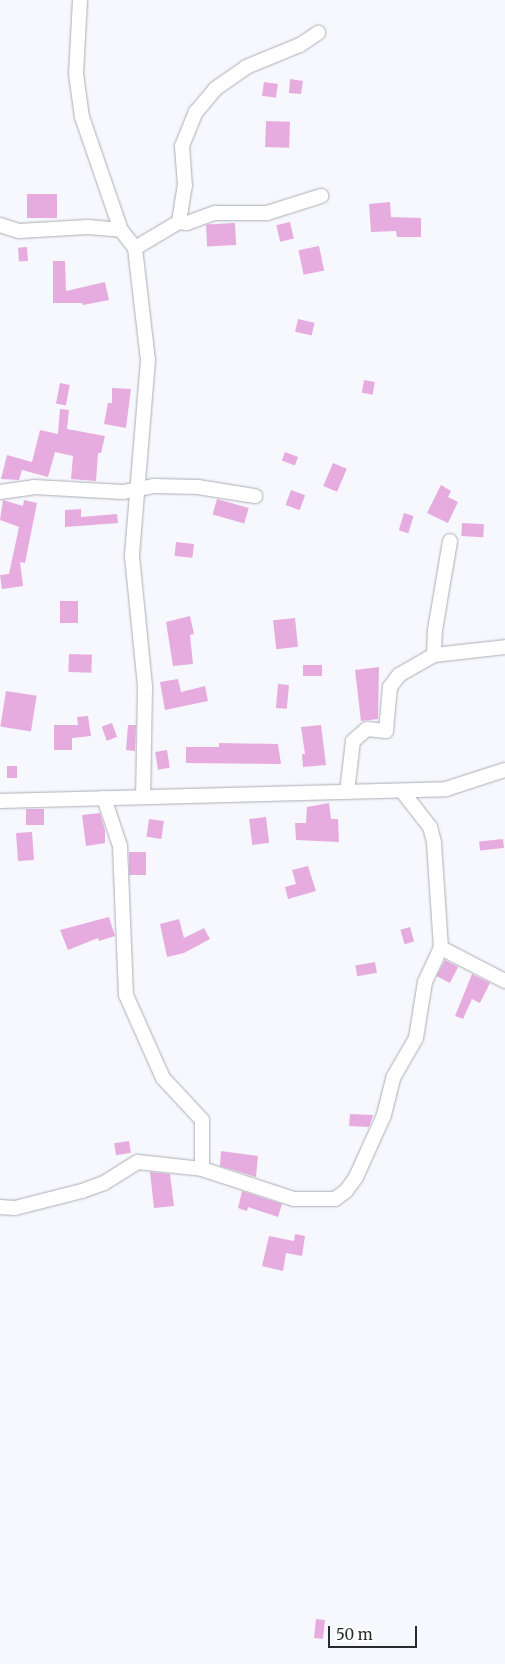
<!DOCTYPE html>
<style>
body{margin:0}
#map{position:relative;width:505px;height:1664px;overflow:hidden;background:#f7f7fe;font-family:Merriweather,serif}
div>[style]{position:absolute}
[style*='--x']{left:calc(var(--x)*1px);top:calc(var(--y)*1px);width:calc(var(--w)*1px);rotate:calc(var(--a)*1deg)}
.building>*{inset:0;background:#e6acdf;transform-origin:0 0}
.roads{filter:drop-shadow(0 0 1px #acadb5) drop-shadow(0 0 1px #acadb5)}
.minor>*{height:14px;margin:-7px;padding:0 7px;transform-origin:7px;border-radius:7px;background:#fff}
span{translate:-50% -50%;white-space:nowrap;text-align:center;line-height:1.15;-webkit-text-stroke:4px #fff;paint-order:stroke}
.scale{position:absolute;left:328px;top:1626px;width:89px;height:22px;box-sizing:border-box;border:2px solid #2a2b2e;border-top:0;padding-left:6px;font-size:15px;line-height:18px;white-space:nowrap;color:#2a2b2e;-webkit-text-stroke:4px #fff;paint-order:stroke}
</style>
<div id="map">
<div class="building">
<div style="clip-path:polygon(290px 79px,303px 81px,301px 94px,289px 93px)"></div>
<div style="left:264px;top:82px;width:14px;height:14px;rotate:8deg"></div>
<div style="left:266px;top:121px;width:24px;height:26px;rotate:2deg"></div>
<div style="left:27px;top:194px;width:30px;height:24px"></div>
<div style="clip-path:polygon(390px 202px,391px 217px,421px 218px,421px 237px,397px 237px,396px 231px,371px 232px,369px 204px)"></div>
<div style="left:290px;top:222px;width:17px;height:14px;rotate:77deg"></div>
<div style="left:235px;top:223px;width:22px;height:29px;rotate:87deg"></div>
<div style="left:319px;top:246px;width:25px;height:21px;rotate:78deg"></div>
<div style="left:27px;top:247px;width:14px;height:9px;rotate:86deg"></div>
<div style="clip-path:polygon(53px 261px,65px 261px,66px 291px,105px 282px,109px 300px,83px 305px,82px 303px,53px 303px)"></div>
<div style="left:298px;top:319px;width:17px;height:13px;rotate:13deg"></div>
<div style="left:364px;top:380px;width:11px;height:13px;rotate:10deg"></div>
<div style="left:60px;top:383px;width:10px;height:21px;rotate:11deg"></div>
<div style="clip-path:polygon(112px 388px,131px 389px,126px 428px,104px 424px,108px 403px,112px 403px)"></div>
<div style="clip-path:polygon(60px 409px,69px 410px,67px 429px,105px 436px,101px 453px,98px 453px,96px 481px,71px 479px,73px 456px,55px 452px,48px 477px,22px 470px,19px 480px,1px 479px,7px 455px,32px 462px,40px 430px,58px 434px)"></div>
<div style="left:285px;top:452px;width:14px;height:9px;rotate:21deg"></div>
<div style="left:333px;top:463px;width:15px;height:25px;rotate:23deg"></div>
<div style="clip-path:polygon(441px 485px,451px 491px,448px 497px,458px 502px,448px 523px,427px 513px)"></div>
<div style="left:291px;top:490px;width:15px;height:16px;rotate:20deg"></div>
<div style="left:217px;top:499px;width:33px;height:16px;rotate:16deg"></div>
<div style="clip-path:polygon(3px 500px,23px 506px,24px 500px,37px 503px,25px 563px,20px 562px,23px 586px,2px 589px,0 575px,9px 574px,19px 527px,0 520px)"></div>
<div style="clip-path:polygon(81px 509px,81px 517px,117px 514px,118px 523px,65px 527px,65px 510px)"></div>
<div style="left:404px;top:513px;width:10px;height:18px;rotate:17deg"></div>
<div style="left:462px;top:523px;width:22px;height:13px;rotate:3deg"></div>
<div style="left:176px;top:542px;width:18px;height:14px;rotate:6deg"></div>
<div style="left:60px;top:601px;width:18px;height:22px"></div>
<div style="clip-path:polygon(190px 616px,194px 634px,190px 635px,193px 664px,173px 666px,166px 622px)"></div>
<div style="left:295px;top:618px;width:29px;height:22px;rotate:84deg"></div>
<div style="left:69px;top:654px;width:23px;height:18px;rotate:2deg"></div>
<div style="left:322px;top:665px;width:11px;height:19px;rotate:90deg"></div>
<div style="clip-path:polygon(379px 667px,378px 719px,361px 721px,355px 670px)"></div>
<div style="clip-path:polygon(178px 679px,181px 692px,205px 686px,208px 701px,165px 710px,160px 682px)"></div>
<div style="left:278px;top:684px;width:11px;height:24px;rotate:5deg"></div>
<div style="left:6px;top:691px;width:31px;height:36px;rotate:9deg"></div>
<div style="clip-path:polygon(88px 716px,91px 736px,72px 738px,72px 750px,54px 750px,54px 725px,78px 725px,77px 717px)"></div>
<div style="left:112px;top:723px;width:15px;height:11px;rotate:70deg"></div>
<div style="clip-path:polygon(128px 725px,136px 725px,135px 751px,126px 750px)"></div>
<div style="clip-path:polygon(321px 725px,326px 765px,303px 767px,302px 754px,305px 754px,301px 727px)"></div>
<div style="clip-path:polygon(219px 743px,278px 744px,281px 764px,186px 763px,186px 747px,219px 747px)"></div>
<div style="left:167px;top:750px;width:18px;height:12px;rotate:81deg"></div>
<div style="left:7px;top:766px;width:10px;height:12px"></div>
<div style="clip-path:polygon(329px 803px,331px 819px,338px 819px,339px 842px,296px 840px,295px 823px,306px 823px,307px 807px)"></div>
<div style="left:26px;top:809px;width:18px;height:16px"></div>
<div style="clip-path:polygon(100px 813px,105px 830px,105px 843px,86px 846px,82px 815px)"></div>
<div style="left:266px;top:817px;width:26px;height:17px;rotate:83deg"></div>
<div style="left:149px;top:819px;width:15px;height:18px;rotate:8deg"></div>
<div style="left:32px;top:832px;width:28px;height:16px;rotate:86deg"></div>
<div style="left:503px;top:839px;width:9px;height:24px;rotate:84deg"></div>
<div style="left:129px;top:852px;width:17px;height:23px"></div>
<div style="clip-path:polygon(308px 866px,316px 891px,288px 899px,285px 887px,296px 884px,292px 870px)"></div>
<div style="clip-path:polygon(109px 917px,115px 936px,99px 941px,98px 938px,68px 950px,60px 930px)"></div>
<div style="clip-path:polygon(179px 919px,184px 938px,204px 928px,210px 939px,184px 953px,167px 957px,160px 924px)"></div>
<div style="left:410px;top:927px;width:15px;height:10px;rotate:74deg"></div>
<div style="left:445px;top:960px;width:15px;height:18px;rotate:28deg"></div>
<div style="left:375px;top:962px;width:11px;height:20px;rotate:80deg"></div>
<div style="clip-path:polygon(472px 974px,490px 983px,480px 1003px,472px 999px,463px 1019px,455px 1016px)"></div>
<div style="clip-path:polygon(350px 1114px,373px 1115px,369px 1127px,349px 1126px)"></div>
<div style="left:129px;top:1141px;width:12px;height:15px;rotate:81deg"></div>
<div style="clip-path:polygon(221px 1151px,258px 1156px,256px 1177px,220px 1166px)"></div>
<div style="clip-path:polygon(150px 1172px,170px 1174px,174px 1206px,154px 1208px)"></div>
<div style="clip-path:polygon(242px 1191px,282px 1204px,278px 1217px,248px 1207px,247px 1211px,238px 1208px)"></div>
<div style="clip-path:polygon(295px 1234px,305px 1236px,302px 1256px,286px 1253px,283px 1271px,262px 1266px,269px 1236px,294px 1241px)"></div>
<div style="left:316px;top:1619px;width:9px;height:19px;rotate:6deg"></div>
</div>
<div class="roads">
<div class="minor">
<div style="--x:80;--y:0;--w:74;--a:93.1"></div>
<div style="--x:76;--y:74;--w:43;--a:82.1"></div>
<div style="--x:82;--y:117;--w:120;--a:71"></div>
<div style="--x:121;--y:230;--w:23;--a:52"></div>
<div style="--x:135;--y:248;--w:113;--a:83.4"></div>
<div style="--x:148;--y:360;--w:197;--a:94.7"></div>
<div style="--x:132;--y:556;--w:132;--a:84.3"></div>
<div style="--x:145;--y:687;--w:110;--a:91"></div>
<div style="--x:179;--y:222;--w:8;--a:7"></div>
<div style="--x:187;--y:223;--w:30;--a:-20"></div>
<div style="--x:215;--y:213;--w:52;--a:0"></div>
<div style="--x:267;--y:213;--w:57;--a:-17.5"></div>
<div style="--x:0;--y:225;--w:20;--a:18"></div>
<div style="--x:19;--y:231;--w:69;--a:-3.3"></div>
<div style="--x:88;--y:227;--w:33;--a:5"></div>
<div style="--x:135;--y:248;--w:51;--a:-30.6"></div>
<div style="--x:179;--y:222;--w:36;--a:-81"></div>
<div style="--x:185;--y:186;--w:40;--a:-94.3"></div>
<div style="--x:182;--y:146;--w:37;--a:-68"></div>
<div style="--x:196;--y:112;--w:30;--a:-50"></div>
<div style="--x:215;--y:89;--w:38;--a:-35"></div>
<div style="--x:246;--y:67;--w:58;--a:-22.2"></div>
<div style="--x:300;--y:45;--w:22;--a:-34"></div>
<div style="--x:0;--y:492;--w:34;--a:-8"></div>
<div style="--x:34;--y:487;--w:89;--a:3.2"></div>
<div style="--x:123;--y:492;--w:32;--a:-11"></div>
<div style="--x:154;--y:486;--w:44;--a:1.3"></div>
<div style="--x:198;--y:487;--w:58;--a:9"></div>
<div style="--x:434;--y:655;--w:25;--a:-88"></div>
<div style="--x:435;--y:630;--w:90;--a:-80.4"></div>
<div style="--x:347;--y:792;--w:51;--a:-83.3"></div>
<div style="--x:353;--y:741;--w:18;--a:-41"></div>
<div style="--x:367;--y:729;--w:19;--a:6"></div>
<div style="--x:386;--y:731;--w:44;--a:-84.8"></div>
<div style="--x:390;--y:687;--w:15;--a:-53"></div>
<div style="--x:399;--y:675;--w:40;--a:-29.7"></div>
<div style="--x:434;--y:655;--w:71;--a:-6.4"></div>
<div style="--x:104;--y:798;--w:51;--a:71.6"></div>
<div style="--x:120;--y:846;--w:149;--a:87.7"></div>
<div style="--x:126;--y:995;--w:91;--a:66"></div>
<div style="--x:163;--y:1078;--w:57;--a:47.1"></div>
<div style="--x:202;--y:1120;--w:49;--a:90"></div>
<div style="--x:0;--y:801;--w:446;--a:-1.5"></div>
<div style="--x:446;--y:789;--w:62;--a:-17.9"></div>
<div style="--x:441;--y:948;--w:72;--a:27.3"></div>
<div style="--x:0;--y:1207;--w:15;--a:4"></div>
<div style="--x:15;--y:1208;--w:69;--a:-14.2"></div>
<div style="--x:82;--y:1191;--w:23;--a:-20"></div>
<div style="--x:104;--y:1183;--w:40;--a:-32"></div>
<div style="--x:138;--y:1162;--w:64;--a:6.2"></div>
<div style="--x:202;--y:1169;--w:97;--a:18.1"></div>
<div style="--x:294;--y:1199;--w:41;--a:0"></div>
<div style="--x:335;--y:1199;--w:14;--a:-36"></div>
<div style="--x:346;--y:1191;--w:17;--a:-54"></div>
<div style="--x:356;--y:1177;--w:68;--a:-65.7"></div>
<div style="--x:384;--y:1115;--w:38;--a:-76"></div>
<div style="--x:393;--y:1078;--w:46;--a:-60.1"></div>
<div style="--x:416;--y:1038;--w:57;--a:-80.9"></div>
<div style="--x:425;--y:982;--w:38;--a:-65"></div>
<div style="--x:441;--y:948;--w:106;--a:-93.8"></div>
<div style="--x:434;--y:842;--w:16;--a:-105"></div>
<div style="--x:430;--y:827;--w:46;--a:-127.9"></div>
</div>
</div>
<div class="scale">50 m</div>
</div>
